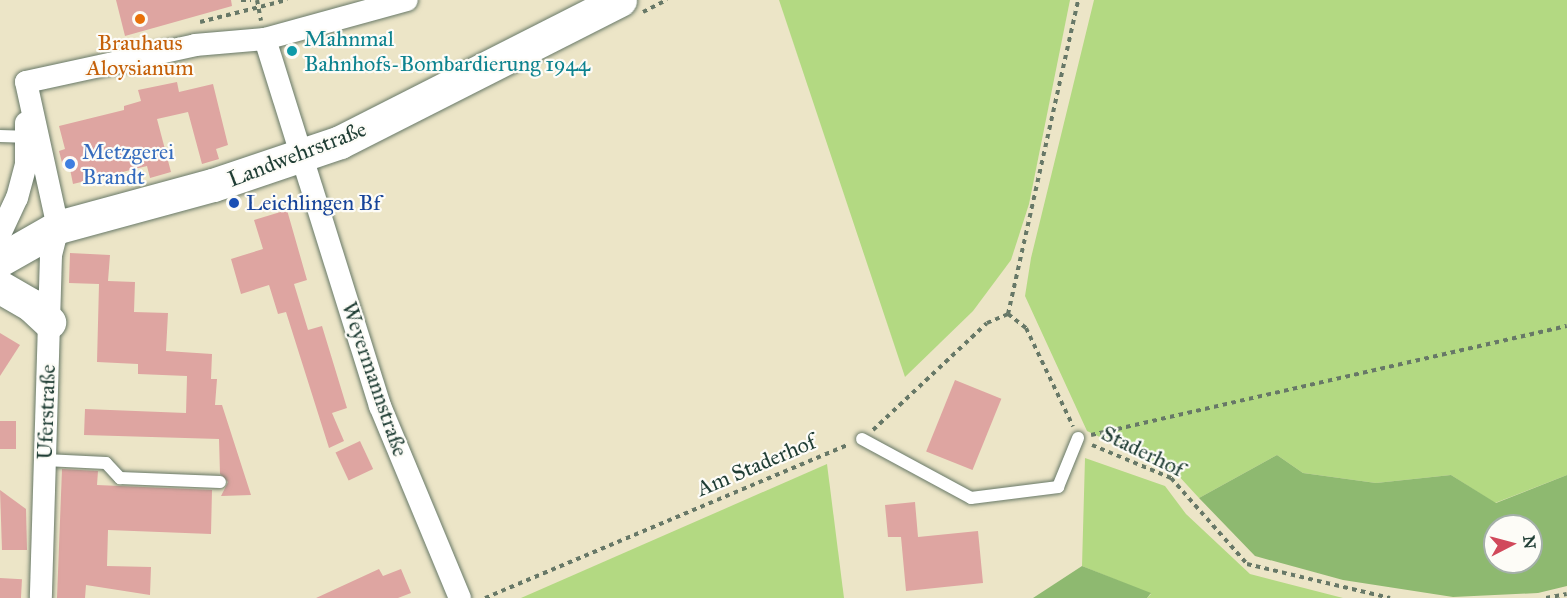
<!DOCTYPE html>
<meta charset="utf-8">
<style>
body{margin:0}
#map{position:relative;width:1567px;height:598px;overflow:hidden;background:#ece5c7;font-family:"IM FELL Great Primer",serif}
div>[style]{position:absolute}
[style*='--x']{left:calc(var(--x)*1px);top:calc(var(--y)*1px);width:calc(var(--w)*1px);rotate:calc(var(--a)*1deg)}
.green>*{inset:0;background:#b3d982}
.forest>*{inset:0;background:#8eb970}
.building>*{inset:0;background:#dea5a1;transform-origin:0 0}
.path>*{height:4px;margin-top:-2px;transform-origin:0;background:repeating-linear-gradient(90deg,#677867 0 4.5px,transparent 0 9px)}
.roads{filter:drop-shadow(0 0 2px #677867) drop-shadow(0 0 2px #677867)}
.service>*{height:12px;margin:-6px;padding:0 6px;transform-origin:6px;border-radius:6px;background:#fff}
.minor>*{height:22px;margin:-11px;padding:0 11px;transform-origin:11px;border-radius:11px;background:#fff}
.secondary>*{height:33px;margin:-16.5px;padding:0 16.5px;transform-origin:16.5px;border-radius:16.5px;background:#fff}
.dots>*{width:16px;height:16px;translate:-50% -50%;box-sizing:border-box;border:3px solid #fdfcf7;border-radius:50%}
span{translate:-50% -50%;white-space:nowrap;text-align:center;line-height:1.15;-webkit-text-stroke:4.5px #fdfcf7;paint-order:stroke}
.culture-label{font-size:22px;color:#0d838f}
.left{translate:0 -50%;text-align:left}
.food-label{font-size:22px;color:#c56008}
.shop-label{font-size:22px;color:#366cbe}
.street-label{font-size:22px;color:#1f3d34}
.transit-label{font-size:22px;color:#164399}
.north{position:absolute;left:1483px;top:514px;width:60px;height:60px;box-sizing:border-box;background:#fdfcf7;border:2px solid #a4b0a9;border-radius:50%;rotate:84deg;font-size:16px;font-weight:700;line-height:24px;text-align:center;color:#1f3d34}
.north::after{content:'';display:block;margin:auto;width:21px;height:27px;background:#d1495b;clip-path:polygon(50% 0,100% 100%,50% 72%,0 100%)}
</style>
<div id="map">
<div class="green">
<div style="clip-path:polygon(779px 0,1070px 0,1029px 204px,1011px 260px,973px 311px,905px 377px)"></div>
<div style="clip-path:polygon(1094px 0,1567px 0,1567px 475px,1495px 503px,1451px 475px,1376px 483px,1303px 473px,1277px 455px,1199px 498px,1176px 473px,1087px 431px,1025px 296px,1031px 258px)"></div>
<div style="clip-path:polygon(1085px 458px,1165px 486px,1186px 514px,1250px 574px,1343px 598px,1147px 598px,1151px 594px,1082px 566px)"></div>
<div style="clip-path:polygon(827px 464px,844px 598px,521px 598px)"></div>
</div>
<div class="forest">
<div style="clip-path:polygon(evenodd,1277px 455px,1303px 473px,1376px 483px,1451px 475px,1496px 503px,1567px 475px,1567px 586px,1538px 593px,1453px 597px,1343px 580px,1255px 556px,1199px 498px,1277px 455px,1495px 526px,1531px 526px,1531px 562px,1495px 562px,1495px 526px)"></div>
<div style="clip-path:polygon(1082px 566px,1151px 593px,1147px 598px,1033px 598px)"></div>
</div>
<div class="building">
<div style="clip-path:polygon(116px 0,231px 0,232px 6px,125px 36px)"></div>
<div style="clip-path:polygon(177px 82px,179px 92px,213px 84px,228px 145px,216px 149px,219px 159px,202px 164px,188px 112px,157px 119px,171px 172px,150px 178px,147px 166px,73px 184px,70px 169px,64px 170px,59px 151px,65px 149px,59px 126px,124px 110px,124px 106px,141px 101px,138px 90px)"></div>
<div style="clip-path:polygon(287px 210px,307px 280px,294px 284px,308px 330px,322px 326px,347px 408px,332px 413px,344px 441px,329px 448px,286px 312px,278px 314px,269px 285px,241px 294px,231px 259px,263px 249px,254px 220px)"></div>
<div style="clip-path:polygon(70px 253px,110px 255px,108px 281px,135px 282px,134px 312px,168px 313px,166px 351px,212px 354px,211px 379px,217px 379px,215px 405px,222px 405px,251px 495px,221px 496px,228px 482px,220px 474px,219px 439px,84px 435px,85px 409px,186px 413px,187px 376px,138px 374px,138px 364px,97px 362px,99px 284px,69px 283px)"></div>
<div style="clip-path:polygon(0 333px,20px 345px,0 376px)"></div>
<div style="left:955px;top:380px;width:50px;height:77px;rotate:22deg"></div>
<div style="left:0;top:421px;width:16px;height:28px"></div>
<div style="left:360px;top:441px;width:31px;height:27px;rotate:65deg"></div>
<div style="clip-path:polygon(62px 469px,98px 471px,97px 485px,212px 490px,211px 534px,108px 530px,107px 566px,151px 567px,150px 595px,86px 585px,85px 598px,57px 598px)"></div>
<div style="clip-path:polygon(0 490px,26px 509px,27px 550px,2px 550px)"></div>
<div style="clip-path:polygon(915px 502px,918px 537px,978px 531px,983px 583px,906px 591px,901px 537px,888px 537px,885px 505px)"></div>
<div style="clip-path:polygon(379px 569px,383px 576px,401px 569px,411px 593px,398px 598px,316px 598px)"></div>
<div style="left:0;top:578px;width:22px;height:20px;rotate:3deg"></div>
</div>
<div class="path">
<div style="--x:241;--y:0;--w:10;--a:0"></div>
<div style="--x:257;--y:0;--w:21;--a:79"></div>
<div style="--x:643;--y:12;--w:27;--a:-27"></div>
<div style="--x:200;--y:22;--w:90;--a:-14.2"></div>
<div style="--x:1008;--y:314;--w:23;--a:38"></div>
<div style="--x:1026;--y:328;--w:109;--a:64.4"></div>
<div style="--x:1008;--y:314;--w:322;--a:-77.4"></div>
<div style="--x:873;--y:430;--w:156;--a:-43.2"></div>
<div style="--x:987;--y:323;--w:23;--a:-23"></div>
<div style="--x:1091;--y:435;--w:488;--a:-12.9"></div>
<div style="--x:1092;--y:445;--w:86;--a:22.7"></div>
<div style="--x:1171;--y:478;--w:115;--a:48.5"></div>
<div style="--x:1247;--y:564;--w:147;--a:13.4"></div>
<div style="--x:485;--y:598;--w:395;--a:-22.9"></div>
<div style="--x:1546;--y:598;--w:21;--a:-11"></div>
</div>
<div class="roads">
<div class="service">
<div style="--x:0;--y:136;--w:31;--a:2"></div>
<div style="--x:862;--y:439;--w:124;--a:28.4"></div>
<div style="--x:971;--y:498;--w:88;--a:-7.2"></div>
<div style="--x:1058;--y:487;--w:53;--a:-67.8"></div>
<div style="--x:45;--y:460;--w:61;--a:2.8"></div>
<div style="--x:106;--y:463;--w:21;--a:47"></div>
<div style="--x:120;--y:478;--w:100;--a:2.3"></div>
</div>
<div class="minor">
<div style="--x:265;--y:39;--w:385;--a:72.6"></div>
<div style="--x:380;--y:406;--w:208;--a:67.4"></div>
<div style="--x:26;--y:82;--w:148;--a:77.6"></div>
<div style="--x:58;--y:227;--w:29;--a:104"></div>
<div style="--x:51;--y:255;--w:343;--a:91.7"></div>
<div style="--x:26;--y:82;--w:173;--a:-12.3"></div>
<div style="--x:195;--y:45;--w:70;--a:-4.9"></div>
<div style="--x:265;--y:39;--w:147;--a:-15.4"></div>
<div style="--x:0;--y:234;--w:40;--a:-65"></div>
<div style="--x:17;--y:198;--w:34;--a:-75"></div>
<div style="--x:26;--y:165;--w:42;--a:-90"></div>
</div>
<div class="secondary">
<div style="--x:0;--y:260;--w:67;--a:-29.6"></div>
<div style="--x:58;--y:227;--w:161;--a:-15.2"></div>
<div style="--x:213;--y:185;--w:134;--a:-18.7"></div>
<div style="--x:340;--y:142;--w:314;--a:-26.9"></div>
<div style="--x:0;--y:287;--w:36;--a:30"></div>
<div style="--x:31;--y:305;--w:25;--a:43"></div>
</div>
</div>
<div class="dots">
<div style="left:140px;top:19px;background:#e8710a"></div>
<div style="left:292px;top:51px;background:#0f9aa8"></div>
<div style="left:70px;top:164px;background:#3f7fe0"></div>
<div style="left:234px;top:203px;background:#1a4fb4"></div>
</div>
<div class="culture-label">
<span class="left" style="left:304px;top:51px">Mahnmal<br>Bahnhofs-Bombardierung 1944</span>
</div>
<div class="food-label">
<span style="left:140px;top:55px">Brauhaus<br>Aloysianum</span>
</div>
<div class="shop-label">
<span class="left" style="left:82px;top:164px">Metzgerei<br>Brandt</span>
</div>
<div class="street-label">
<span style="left:297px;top:154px;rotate:-21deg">Landwehrstraße</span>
<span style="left:375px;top:379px;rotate:71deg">Weyermannstraße</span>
<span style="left:46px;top:412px;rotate:-88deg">Uferstraße</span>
<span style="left:1143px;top:451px;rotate:26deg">Staderhof</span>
<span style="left:756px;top:465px;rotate:-23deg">Am Staderhof</span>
</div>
<div class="transit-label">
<span class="left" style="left:246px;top:203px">Leichlingen Bf</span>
</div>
<div class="north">N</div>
</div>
